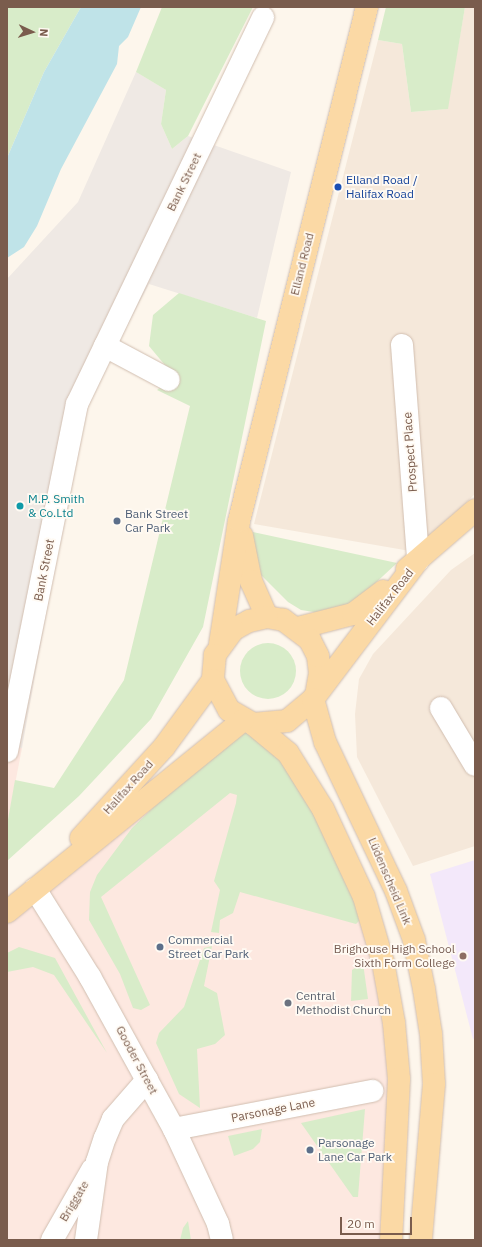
<!DOCTYPE html>
<meta charset="utf-8">
<style>
body{margin:0}
#map{position:relative;width:482px;height:1247px;overflow:hidden;background:#fdf6ec;font-family:"IBM Plex Sans",sans-serif}
div>[style]{position:absolute}
[style*='--x']{left:calc(var(--x)*1px);top:calc(var(--y)*1px);width:calc(var(--w)*1px);rotate:calc(var(--a)*1deg)}
.residential>*{inset:0;background:#f5e8da}
.commercial>*{inset:0;background:#fde8e0}
.industrial>*{inset:0;background:#efe9e4}
.education>*{inset:0;background:#f3e8fa}
.green>*{inset:0;background:#d8ecc9}
.round{border-radius:50%}
.water>*{inset:0;background:#bfe3e8}
.roads{filter:drop-shadow(0 0 1px #d1beb0) drop-shadow(0 0 1px #d1beb0)}
.street>*{height:22px;margin:-11px;padding:0 11px;transform-origin:11px;border-radius:11px;background:#fff}
.primary>*{height:22px;margin:-11px;padding:0 11px;transform-origin:11px;border-radius:11px;background:#fbd9a5}
.dots>*{width:11px;height:11px;translate:-50% -50%;box-sizing:border-box;border:2px solid #fffaf3;border-radius:50%}
span{translate:-50% -50%;white-space:nowrap;text-align:center;line-height:1.15;-webkit-text-stroke:3.5px #fffaf3;paint-order:stroke}
.transit-label{font-size:12px;color:#164399}
.left{translate:0 -50%;text-align:left}
.street-label{font-size:12px;color:#7a5c4d}
.culture-label{font-size:12px;color:#0d838f}
.service-label{font-size:12px;color:#4e5e75}
.education-label{font-size:12px;color:#785e54}
.right{translate:-100% -50%;text-align:right}
.worship-label{font-size:12px;color:#5b616d}
.frame{position:absolute;inset:0;border:8px solid #7a5c4d;pointer-events:none}
.north{position:absolute;left:12px;top:12px;width:40px;height:40px;-webkit-text-stroke:3px #fffaf3;paint-order:stroke;rotate:94deg;font-size:11px;font-weight:700;line-height:16px;text-align:center;color:#7a5c4d}
.north::after{content:'';display:block;margin:auto;width:14px;height:18px;background:#7a5c4d;clip-path:polygon(50% 0,100% 100%,50% 72%,0 100%)}
.scale{position:absolute;left:340px;top:1217px;width:72px;height:18px;box-sizing:border-box;border:2px solid #7a5c4d;border-top:0;padding-left:5px;font-size:12px;line-height:14px;white-space:nowrap;color:#7a5c4d;-webkit-text-stroke:3px #fffaf3;paint-order:stroke}
</style>
<div id="map">
<div class="residential">
<div style="clip-path:polygon(465px 7px,475px 7px,475px 494px,416px 552px,254px 524px,378px 40px,402px 44px,411px 112px,447px 109px)"></div>
<div style="clip-path:polygon(475px 553px,475px 846px,413px 866px,357px 757px,355px 714px,359px 679px,373px 654px,451px 570px)"></div>
</div>
<div class="commercial">
<div style="clip-path:polygon(243px 720px,323px 809px,394px 1023px,391px 1240px,7px 1240px,7px 912px)"></div>
<div style="clip-path:polygon(7px 745px,22px 748px,7px 825px)"></div>
</div>
<div class="industrial">
<div style="clip-path:polygon(136px 72px,166px 90px,161px 124px,172px 149px,188px 136px,291px 172px,257px 318px,149px 284px,83px 411px,22px 748px,7px 745px,7px 279px,78px 202px)"></div>
</div>
<div class="education">
<div style="clip-path:polygon(475px 860px,475px 1038px,473px 1039px,430px 874px)"></div>
</div>
<div class="green">
<div style="clip-path:polygon(7px 7px,81px 7px,44px 72px,7px 158px)"></div>
<div style="clip-path:polygon(162px 7px,253px 7px,188px 136px,172px 149px,161px 124px,166px 90px,136px 72px)"></div>
<div style="clip-path:polygon(386px 7px,465px 7px,448px 109px,411px 112px,402px 44px,378px 40px)"></div>
<div style="clip-path:polygon(179px 293px,266px 321px,203px 627px,151px 719px,79px 796px,7px 861px,7px 825px,15px 780px,54px 788px,124px 680px,190px 406px,157px 390px,169px 380px,169px 370px,149px 346px,153px 315px)"></div>
<div style="clip-path:polygon(253px 532px,397px 563px,355px 602px,320px 613px,301px 610px,288px 602px,261px 575px,251px 545px)"></div>
<div class="round" style="left:240px;top:643px;width:56px;height:56px"></div>
<div style="clip-path:polygon(245px 730px,284px 758px,355px 891px,359px 921px,356px 924px,240px 892px,233px 913px,220px 920px,219px 933px,211px 932px,220px 890px,214px 881px,236px 803px,237px 795px,230px 793px,101px 897px,150px 1005px,141px 1010px,133px 1008px,120px 974px,89px 920px,90px 892px,97px 875px,132px 828px,181px 781px)"></div>
<div style="clip-path:polygon(212px 946px,204px 986px,217px 993px,225px 1035px,215px 1044px,197px 1049px,200px 1108px,179px 1094px,156px 1043px,159px 1033px,184px 1007px,204px 948px)"></div>
<div style="clip-path:polygon(19px 947px,55px 958px,107px 1053px,54px 975px,33px 967px,7px 972px,7px 953px)"></div>
<div style="clip-path:polygon(363px 963px,368px 999px,351px 1001px,352px 970px)"></div>
<div style="clip-path:polygon(365px 1109px,358px 1197px,353px 1197px,301px 1123px)"></div>
<div style="clip-path:polygon(262px 1129px,260px 1142px,253px 1149px,234px 1156px,228px 1136px)"></div>
<div style="clip-path:polygon(188px 1221px,191px 1240px,180px 1240px,183px 1228px)"></div>
</div>
<div class="water">
<div style="clip-path:polygon(81px 7px,141px 7px,128px 37px,119px 46px,117px 64px,61px 169px,37px 226px,24px 247px,7px 258px,7px 158px,44px 72px)"></div>
</div>
<div class="roads">
<div class="street">
<div style="--x:402;--y:345;--w:216;--a:85.7"></div>
<div style="--x:105;--y:346;--w:72;--a:28"></div>
<div style="--x:441;--y:708;--w:66;--a:59.2"></div>
<div style="--x:7;--y:751;--w:354;--a:-78.6"></div>
<div style="--x:77;--y:404;--w:429;--a:-64.3"></div>
<div style="--x:35;--y:889;--w:104;--a:58"></div>
<div style="--x:90;--y:977;--w:174;--a:61.1"></div>
<div style="--x:174;--y:1129;--w:105;--a:65.1"></div>
<div style="--x:218;--y:1224;--w:16;--a:76"></div>
<div style="--x:174;--y:1129;--w:202;--a:-10.9"></div>
<div style="--x:52;--y:1240;--w:81;--a:-60.3"></div>
<div style="--x:86;--y:1240;--w:79;--a:-82"></div>
<div style="--x:97;--y:1162;--w:25;--a:-72"></div>
<div style="--x:105;--y:1138;--w:21;--a:-67"></div>
<div style="--x:113;--y:1119;--w:52;--a:-48.9"></div>
</div>
<div class="primary">
<div style="--x:242;--y:536;--w:46;--a:78.7"></div>
<div style="--x:251;--y:581;--w:39;--a:66"></div>
<div style="--x:407;--y:569;--w:90;--a:-40.9"></div>
<div style="--x:298;--y:628;--w:57;--a:-14.3"></div>
<div style="--x:353;--y:614;--w:38;--a:-37"></div>
<div style="--x:220;--y:644;--w:124;--a:-81.2"></div>
<div style="--x:239;--y:521;--w:530;--a:-76.02"></div>
<div style="--x:317;--y:690;--w:17;--a:-80"></div>
<div style="--x:320;--y:673;--w:17;--a:-97"></div>
<div style="--x:318;--y:656;--w:18;--a:-117"></div>
<div style="--x:310;--y:640;--w:34;--a:-143"></div>
<div style="--x:283;--y:620;--w:16;--a:-169"></div>
<div style="--x:267;--y:617;--w:18;--a:167"></div>
<div style="--x:249;--y:621;--w:18;--a:151"></div>
<div style="--x:233;--y:630;--w:31;--a:126"></div>
<div style="--x:215;--y:655;--w:25;--a:95"></div>
<div style="--x:213;--y:680;--w:34;--a:62"></div>
<div style="--x:229;--y:710;--w:28;--a:30"></div>
<div style="--x:253;--y:724;--w:34;--a:-5"></div>
<div style="--x:287;--y:721;--w:34;--a:-40"></div>
<div style="--x:313;--y:699;--w:174;--a:-52.9"></div>
<div style="--x:313;--y:699;--w:45;--a:74.4"></div>
<div style="--x:325;--y:742;--w:165;--a:64.5"></div>
<div style="--x:396;--y:891;--w:52;--a:69.8"></div>
<div style="--x:414;--y:940;--w:50;--a:78.5"></div>
<div style="--x:424;--y:989;--w:46;--a:81.2"></div>
<div style="--x:431;--y:1034;--w:50;--a:86.6"></div>
<div style="--x:434;--y:1084;--w:157;--a:94.8"></div>
<div style="--x:253;--y:724;--w:45;--a:39.6"></div>
<div style="--x:288;--y:753;--w:66;--a:58"></div>
<div style="--x:323;--y:809;--w:97;--a:65"></div>
<div style="--x:364;--y:897;--w:68;--a:73.7"></div>
<div style="--x:383;--y:962;--w:62;--a:79.8"></div>
<div style="--x:394;--y:1023;--w:56;--a:84.9"></div>
<div style="--x:399;--y:1079;--w:161;--a:92.8"></div>
<div style="--x:81;--y:838;--w:123;--a:-47.6"></div>
<div style="--x:164;--y:747;--w:83;--a:-53.8"></div>
<div style="--x:7;--y:912;--w:304;--a:-39.1"></div>
</div>
</div>
<div class="dots">
<div style="left:338px;top:187px;background:#1a4fb4"></div>
<div style="left:20px;top:506px;background:#0f9aa8"></div>
<div style="left:117px;top:521px;background:#5c6f8a"></div>
<div style="left:160px;top:947px;background:#5c6f8a"></div>
<div style="left:463px;top:956px;background:#8d6e63"></div>
<div style="left:288px;top:1003px;background:#6b7280"></div>
<div style="left:310px;top:1150px;background:#5c6f8a"></div>
</div>
<div class="transit-label">
<span class="left" style="left:346px;top:187px">Elland Road /<br>Halifax Road</span>
</div>
<div class="street-label">
<span style="left:184px;top:182px;rotate:-64deg">Bank Street</span>
<span style="left:302px;top:264px;rotate:-76deg">Elland Road</span>
<span style="left:410px;top:452px;rotate:-94deg">Prospect Place</span>
<span style="left:44px;top:570px;rotate:-79deg">Bank Street</span>
<span style="left:390px;top:597px;rotate:-52deg">Halifax Road</span>
<span style="left:128px;top:787px;rotate:-48deg">Halifax Road</span>
<span style="left:390px;top:881px;rotate:67deg">Lüdenscheid Link</span>
<span style="left:137px;top:1060px;rotate:62deg">Gooder Street</span>
<span style="left:273px;top:1110px;rotate:-11deg">Parsonage Lane</span>
<span style="left:74px;top:1201px;rotate:-59deg">Briggate</span>
</div>
<div class="culture-label">
<span class="left" style="left:28px;top:506px">M.P. Smith<br>&amp; Co.Ltd</span>
</div>
<div class="service-label">
<span class="left" style="left:125px;top:521px">Bank Street<br>Car Park</span>
<span class="left" style="left:168px;top:947px">Commercial<br>Street Car Park</span>
<span class="left" style="left:318px;top:1150px">Parsonage<br>Lane Car Park</span>
</div>
<div class="education-label">
<span class="right" style="left:455px;top:956px">Brighouse High School<br>Sixth Form College</span>
</div>
<div class="worship-label">
<span class="left" style="left:296px;top:1003px">Central<br>Methodist Church</span>
</div>
<div class="frame"></div>
<div class="north">N</div>
<div class="scale">20 m</div>
</div>
